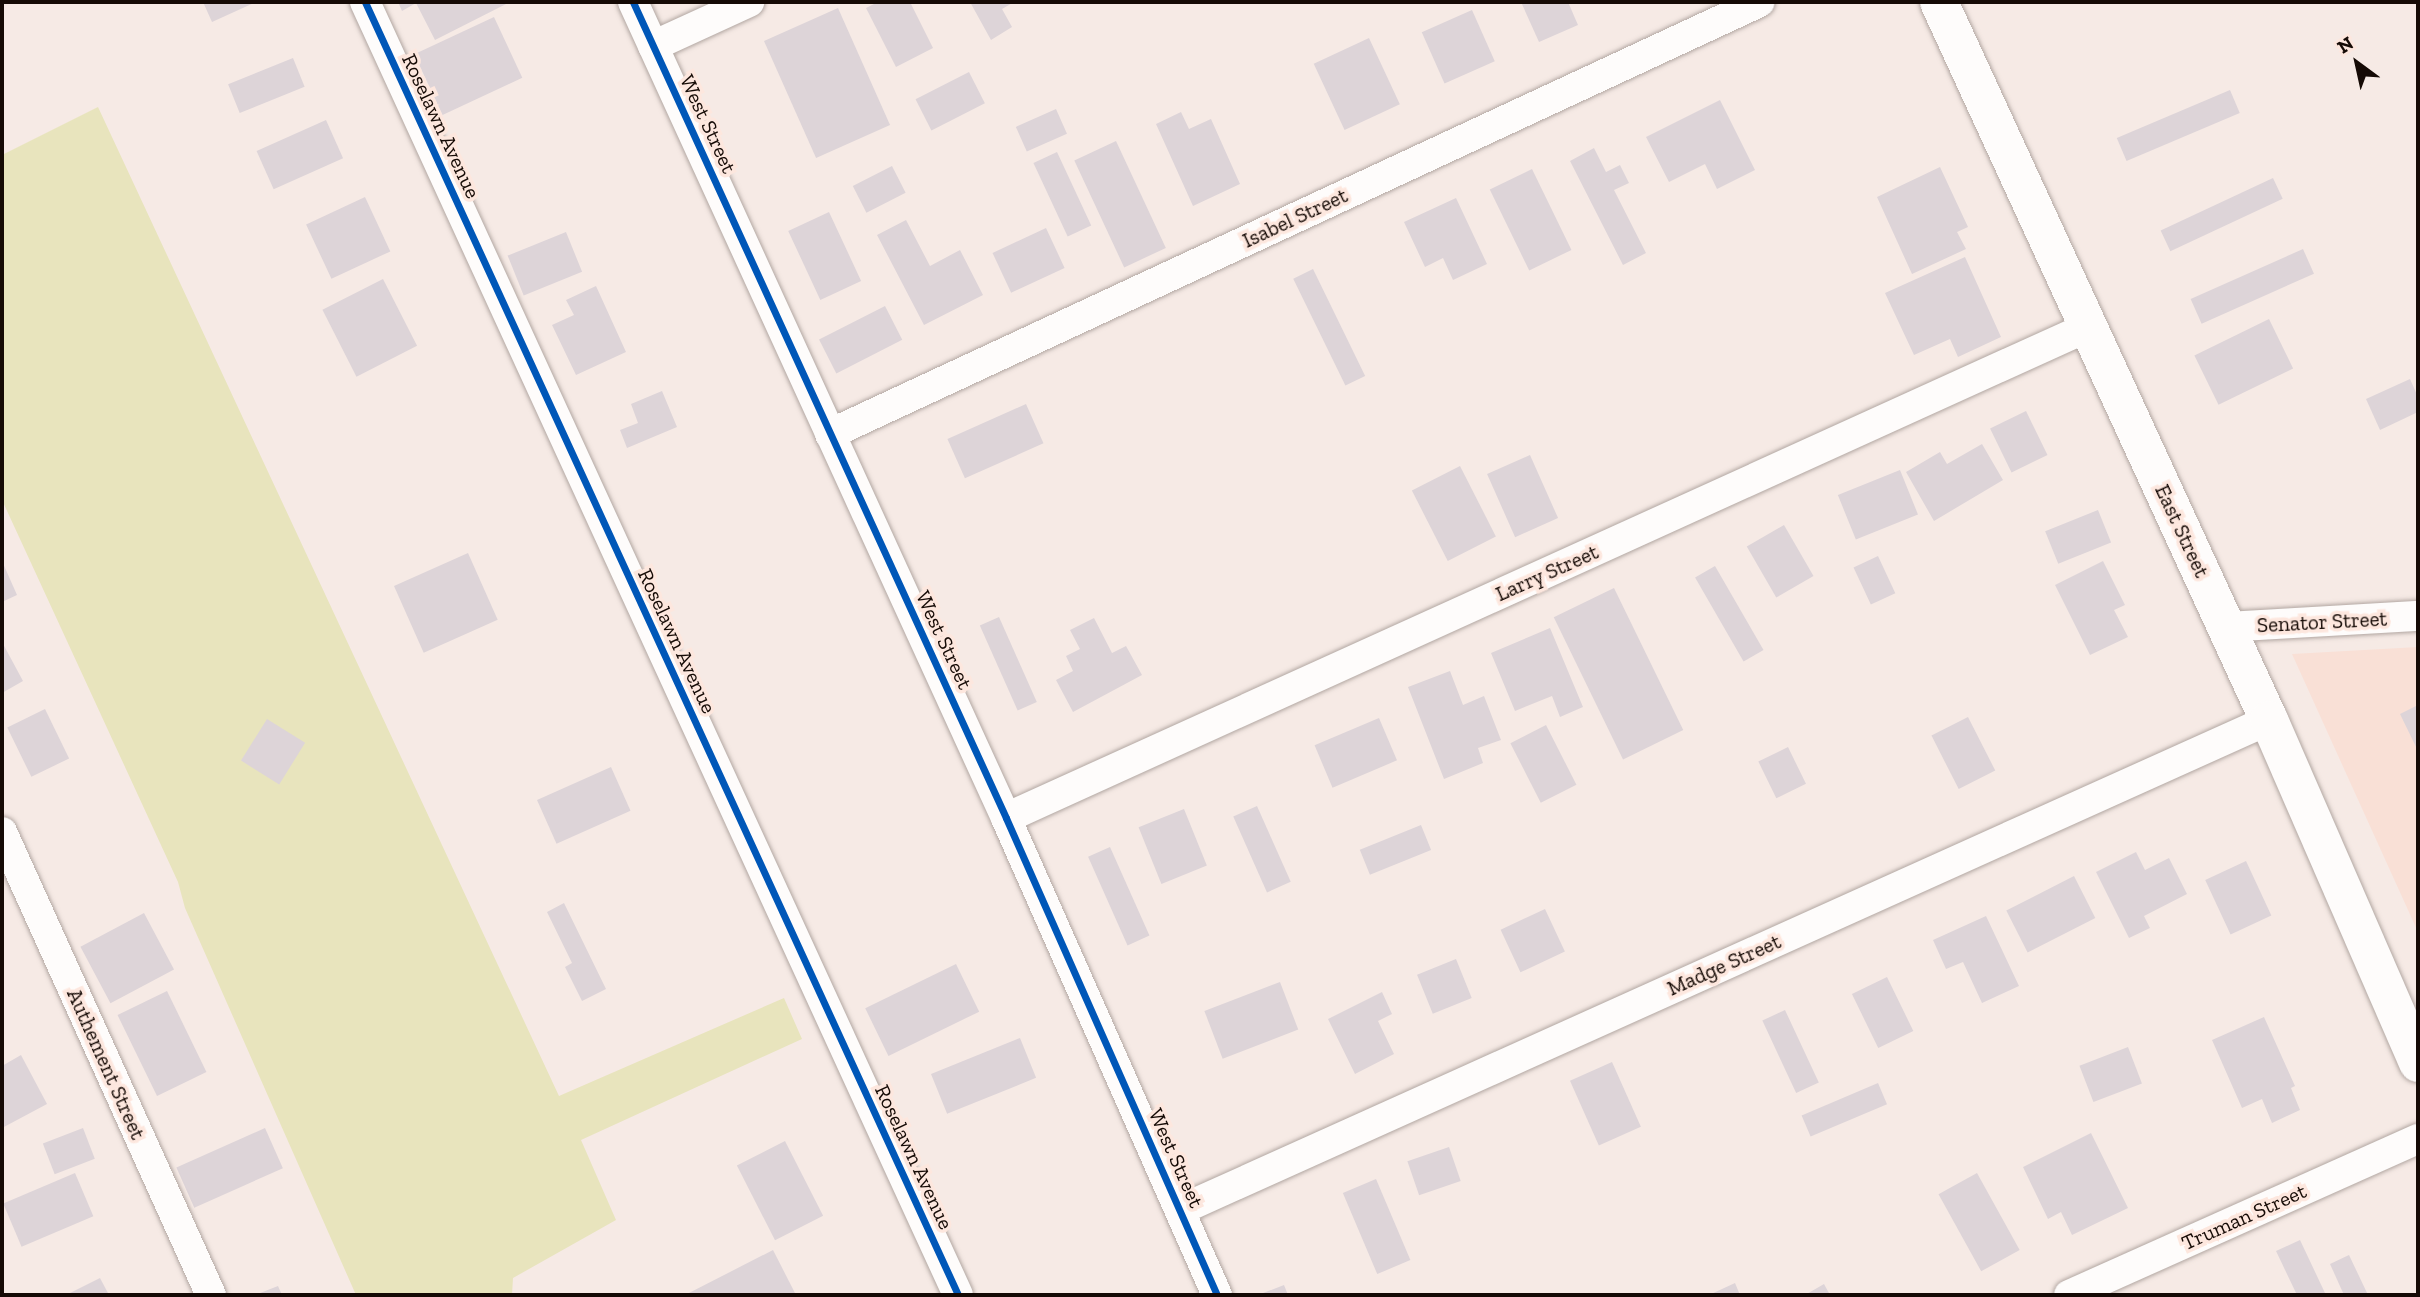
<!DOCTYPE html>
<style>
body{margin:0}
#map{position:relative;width:2420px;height:1297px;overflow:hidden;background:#f6eae5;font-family:"Zilla Slab",serif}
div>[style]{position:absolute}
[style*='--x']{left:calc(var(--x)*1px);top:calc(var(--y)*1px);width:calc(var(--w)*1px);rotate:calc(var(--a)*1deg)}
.built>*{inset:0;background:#f9e0d6}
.green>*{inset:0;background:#e8e4bd}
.building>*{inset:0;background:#ddd4d8;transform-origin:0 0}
.roads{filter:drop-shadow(0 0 2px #b2a7a2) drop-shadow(0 0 2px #b2a7a2)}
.street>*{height:30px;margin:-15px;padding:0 15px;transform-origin:15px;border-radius:15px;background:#fefcfb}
.secondary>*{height:38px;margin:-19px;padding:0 19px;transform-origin:19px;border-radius:19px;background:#fefcfb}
.cycleway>*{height:7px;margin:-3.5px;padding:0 3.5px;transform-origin:3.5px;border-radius:3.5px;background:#0057b8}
span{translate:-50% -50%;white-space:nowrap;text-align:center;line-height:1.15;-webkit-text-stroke:7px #fde7de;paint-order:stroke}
.street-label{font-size:21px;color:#150a05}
.frame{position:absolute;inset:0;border:4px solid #150a05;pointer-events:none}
.north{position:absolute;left:2322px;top:28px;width:70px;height:70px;-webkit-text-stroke:5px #fde7de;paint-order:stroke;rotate:327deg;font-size:19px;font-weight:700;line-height:28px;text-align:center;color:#150a05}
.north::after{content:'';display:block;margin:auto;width:24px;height:32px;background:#150a05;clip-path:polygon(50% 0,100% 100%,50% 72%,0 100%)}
</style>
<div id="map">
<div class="built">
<div style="clip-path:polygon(2418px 647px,2418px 932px,2292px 654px)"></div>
</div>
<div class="green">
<div style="clip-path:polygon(98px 107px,559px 1096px,784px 998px,802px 1039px,581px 1140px,616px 1220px,513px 1278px,512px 1295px,356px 1295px,185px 908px,178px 882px,2px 500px,2px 155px)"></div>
</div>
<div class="building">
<div style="clip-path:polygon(203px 2px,256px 2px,212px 22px)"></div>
<div style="clip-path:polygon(398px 2px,510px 2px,435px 40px,416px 3px,402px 11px)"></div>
<div style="clip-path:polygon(878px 2px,910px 2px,933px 48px,896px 67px,866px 8px)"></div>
<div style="clip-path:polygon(970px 2px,1014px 2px,1002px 9px,1012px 27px,991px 40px)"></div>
<div style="clip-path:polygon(1521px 2px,1568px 2px,1578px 25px,1539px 42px)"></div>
<div style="left:838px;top:8px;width:128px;height:81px;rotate:66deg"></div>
<div style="left:1472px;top:10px;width:56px;height:55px;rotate:66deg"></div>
<div style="left:494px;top:17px;width:67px;height:88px;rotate:65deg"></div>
<div style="left:1369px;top:38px;width:73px;height:61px;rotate:65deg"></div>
<div style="left:293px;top:58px;width:31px;height:70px;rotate:68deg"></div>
<div style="left:969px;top:72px;width:35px;height:60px;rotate:63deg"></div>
<div style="left:2230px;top:90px;width:25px;height:123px;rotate:67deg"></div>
<div style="clip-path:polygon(1720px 100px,1755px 170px,1717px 189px,1705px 164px,1669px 182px,1646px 137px)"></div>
<div style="left:1056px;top:109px;width:27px;height:44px;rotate:66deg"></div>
<div style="clip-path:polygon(1181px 112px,1189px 129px,1211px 119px,1240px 184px,1193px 206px,1156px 124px)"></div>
<div style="left:326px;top:120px;width:42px;height:76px;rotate:66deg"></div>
<div style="left:1116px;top:141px;width:118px;height:46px;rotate:65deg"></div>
<div style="clip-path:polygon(1594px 148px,1606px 172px,1620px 165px,1629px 183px,1614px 190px,1646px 253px,1623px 265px,1570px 161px)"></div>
<div style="left:1057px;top:152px;width:81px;height:26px;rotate:65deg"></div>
<div style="left:892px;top:166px;width:30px;height:44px;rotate:63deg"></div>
<div style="clip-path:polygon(1940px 167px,1968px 227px,1957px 232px,1966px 249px,1912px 274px,1877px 197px)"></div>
<div style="left:1532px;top:169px;width:90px;height:47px;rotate:64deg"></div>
<div style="left:2273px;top:178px;width:23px;height:124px;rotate:65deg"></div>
<div style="left:365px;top:197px;width:60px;height:65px;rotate:65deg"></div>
<div style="clip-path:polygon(1456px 198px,1487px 264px,1453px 280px,1443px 258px,1425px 267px,1404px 222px)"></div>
<div style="left:829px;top:212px;width:76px;height:45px;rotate:65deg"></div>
<div style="clip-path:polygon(906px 220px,930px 266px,960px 250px,983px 295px,924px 325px,877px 235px)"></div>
<div style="left:1046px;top:228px;width:44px;height:59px;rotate:65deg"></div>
<div style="left:566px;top:232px;width:43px;height:63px;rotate:68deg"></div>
<div style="left:2303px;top:249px;width:27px;height:123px;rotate:66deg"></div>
<div style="clip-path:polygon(1965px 257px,2001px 337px,1958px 357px,1950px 339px,1914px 355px,1885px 293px)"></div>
<div style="left:1313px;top:269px;width:119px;height:22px;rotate:64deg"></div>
<div style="left:383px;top:279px;width:75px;height:68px;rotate:63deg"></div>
<div style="clip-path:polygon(596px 286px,626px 352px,576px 375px,552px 325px,574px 315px,566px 300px)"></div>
<div style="left:885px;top:306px;width:38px;height:74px;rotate:63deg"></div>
<div style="left:2269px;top:319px;width:55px;height:83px;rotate:64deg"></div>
<div style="clip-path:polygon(2410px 379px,2418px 397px,2418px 412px,2380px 430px,2366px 399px)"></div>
<div style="clip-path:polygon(662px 391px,677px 427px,627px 448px,620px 430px,638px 423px,631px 404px)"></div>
<div style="left:1026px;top:404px;width:43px;height:86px;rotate:66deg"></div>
<div style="left:2026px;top:411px;width:49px;height:40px;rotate:64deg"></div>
<div style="clip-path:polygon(1982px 444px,2003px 480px,1934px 521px,1906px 472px,1940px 452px,1947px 464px)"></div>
<div style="left:1530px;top:455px;width:69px;height:47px;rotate:66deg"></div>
<div style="left:1460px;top:466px;width:79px;height:54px;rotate:63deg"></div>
<div style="left:1900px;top:470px;width:48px;height:67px;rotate:68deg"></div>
<div style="left:2098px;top:510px;width:35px;height:57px;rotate:68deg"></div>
<div style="left:1784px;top:525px;width:59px;height:43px;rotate:60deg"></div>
<div style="left:468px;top:553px;width:73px;height:81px;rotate:66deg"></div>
<div style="left:1878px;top:556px;width:41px;height:27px;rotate:65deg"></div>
<div style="clip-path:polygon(2px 561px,17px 595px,2px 602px)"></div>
<div style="clip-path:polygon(2103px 561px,2125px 605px,2114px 610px,2128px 637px,2090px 655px,2055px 585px)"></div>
<div style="left:1715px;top:566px;width:97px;height:23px;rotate:60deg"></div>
<div style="left:1614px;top:588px;width:158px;height:67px;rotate:64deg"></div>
<div style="left:999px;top:617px;width:93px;height:21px;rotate:66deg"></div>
<div style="clip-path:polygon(1094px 618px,1112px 653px,1126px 646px,1142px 675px,1073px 712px,1056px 680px,1073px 671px,1066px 656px,1080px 649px,1070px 630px)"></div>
<div style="clip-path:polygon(1550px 628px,1583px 707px,1560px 717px,1552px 696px,1515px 711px,1491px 653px)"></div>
<div style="clip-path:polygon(2px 642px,23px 681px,2px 693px)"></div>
<div style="clip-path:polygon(1450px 671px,1463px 705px,1484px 696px,1501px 740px,1478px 748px,1483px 763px,1444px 779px,1408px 687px)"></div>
<div style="clip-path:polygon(2418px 705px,2418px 751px,2400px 714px)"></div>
<div style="left:45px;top:709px;width:55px;height:42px;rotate:64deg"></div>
<div style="left:1968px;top:717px;width:60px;height:41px;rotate:63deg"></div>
<div style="left:1379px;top:718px;width:46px;height:70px;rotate:67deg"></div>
<div style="left:267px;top:719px;width:45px;height:49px;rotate:32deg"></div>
<div style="left:1546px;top:725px;width:67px;height:40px;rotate:63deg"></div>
<div style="left:1788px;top:747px;width:41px;height:33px;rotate:64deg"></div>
<div style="left:611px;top:767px;width:48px;height:81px;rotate:66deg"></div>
<div style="left:1257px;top:806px;width:83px;height:26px;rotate:66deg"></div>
<div style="left:1184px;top:809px;width:61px;height:49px;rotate:68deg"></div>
<div style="left:1421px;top:825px;width:27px;height:66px;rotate:68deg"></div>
<div style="left:1110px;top:847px;width:97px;height:24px;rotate:66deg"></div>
<div style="clip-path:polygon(2136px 852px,2145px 870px,2169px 858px,2187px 894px,2144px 916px,2150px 928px,2129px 938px,2096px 872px)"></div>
<div style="left:2246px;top:861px;width:60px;height:45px;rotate:65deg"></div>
<div style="left:2074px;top:876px;width:47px;height:76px;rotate:63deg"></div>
<div style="clip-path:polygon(564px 903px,606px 989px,582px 1001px,565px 967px,572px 963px,547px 912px)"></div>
<div style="left:1545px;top:909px;width:47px;height:49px;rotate:65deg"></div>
<div style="left:144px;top:913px;width:64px;height:72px;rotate:62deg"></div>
<div style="clip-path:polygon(1986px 916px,2019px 986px,1982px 1003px,1963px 962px,1946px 969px,1933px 940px)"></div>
<div style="left:1456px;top:959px;width:42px;height:42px;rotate:68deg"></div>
<div style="left:956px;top:964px;width:53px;height:101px;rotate:64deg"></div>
<div style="left:1887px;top:977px;width:60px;height:39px;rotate:64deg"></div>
<div style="left:1280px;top:982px;width:51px;height:81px;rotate:69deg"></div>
<div style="left:167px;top:991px;width:90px;height:55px;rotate:64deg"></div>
<div style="clip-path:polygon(1382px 992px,1392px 1014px,1378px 1021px,1394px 1054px,1355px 1074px,1328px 1019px)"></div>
<div style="left:1785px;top:1010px;width:80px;height:25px;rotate:65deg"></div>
<div style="clip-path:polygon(2264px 1017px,2295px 1086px,2291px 1088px,2300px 1110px,2272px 1123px,2262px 1099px,2242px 1108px,2212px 1040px)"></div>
<div style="left:1020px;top:1038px;width:43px;height:96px;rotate:68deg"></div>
<div style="left:2128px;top:1047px;width:39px;height:52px;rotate:69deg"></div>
<div style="clip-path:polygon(21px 1055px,47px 1104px,2px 1128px,2px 1066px)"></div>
<div style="left:1612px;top:1062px;width:71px;height:46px;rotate:66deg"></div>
<div style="left:1878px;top:1083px;width:23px;height:83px;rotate:67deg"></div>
<div style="left:83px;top:1128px;width:33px;height:43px;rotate:69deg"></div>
<div style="left:265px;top:1128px;width:44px;height:97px;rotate:66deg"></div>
<div style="clip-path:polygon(2091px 1133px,2128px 1208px,2072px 1235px,2061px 1212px,2048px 1219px,2023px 1167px)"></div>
<div style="left:785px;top:1141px;width:84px;height:54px;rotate:63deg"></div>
<div style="left:1449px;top:1147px;width:36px;height:44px;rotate:71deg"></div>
<div style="left:75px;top:1173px;width:47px;height:78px;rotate:67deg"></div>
<div style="left:1977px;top:1173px;width:88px;height:44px;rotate:61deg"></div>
<div style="left:1376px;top:1179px;width:88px;height:36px;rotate:67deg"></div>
<div style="clip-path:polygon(2300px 1240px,2325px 1293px,2320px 1295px,2297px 1295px,2276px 1251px)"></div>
<div style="clip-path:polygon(773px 1250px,796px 1295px,685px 1295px)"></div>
<div style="clip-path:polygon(2349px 1255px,2368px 1295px,2344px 1295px,2330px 1264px)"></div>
<div style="clip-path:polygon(100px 1278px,109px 1295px,66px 1295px)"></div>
<div style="clip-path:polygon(1735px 1283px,1740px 1295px,1709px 1295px)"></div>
<div style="clip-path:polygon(1824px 1284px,1830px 1295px,1805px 1295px)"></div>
<div style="clip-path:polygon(1284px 1285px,1288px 1295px,1258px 1295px)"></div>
<div style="clip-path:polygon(278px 1286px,282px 1295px,255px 1295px)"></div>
</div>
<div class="roads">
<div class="street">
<div style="--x:365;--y:2;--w:1422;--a:65.36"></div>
<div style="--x:633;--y:2;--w:897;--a:65.43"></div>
<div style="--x:1006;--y:818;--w:522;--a:66.14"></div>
<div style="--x:653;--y:46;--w:106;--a:-24.6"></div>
<div style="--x:830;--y:434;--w:1025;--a:-24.92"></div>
<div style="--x:2225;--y:627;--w:193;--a:-3.3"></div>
<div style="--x:1006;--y:818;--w:1188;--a:-24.41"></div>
<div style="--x:2;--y:832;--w:508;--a:65.71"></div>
<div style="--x:1180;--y:1210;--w:1194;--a:-24.23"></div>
<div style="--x:2069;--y:1295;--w:382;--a:-24.1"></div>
</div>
<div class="secondary">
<div style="--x:1939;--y:2;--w:790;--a:65.32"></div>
<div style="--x:2269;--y:720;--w:374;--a:66.5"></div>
</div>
</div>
<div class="cycleway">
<div style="--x:365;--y:2;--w:1422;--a:65.36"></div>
<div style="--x:633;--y:2;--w:897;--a:65.43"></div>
<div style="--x:1006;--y:818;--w:522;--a:66.14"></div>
</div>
<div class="street-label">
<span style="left:708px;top:124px;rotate:65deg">West Street</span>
<span style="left:441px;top:126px;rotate:65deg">Roselawn Avenue</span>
<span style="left:1295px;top:218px;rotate:-25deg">Isabel Street</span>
<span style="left:2182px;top:531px;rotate:65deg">East Street</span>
<span style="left:1547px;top:573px;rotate:-24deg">Larry Street</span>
<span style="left:2322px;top:622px;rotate:-3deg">Senator Street</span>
<span style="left:944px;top:640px;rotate:65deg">West Street</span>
<span style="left:677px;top:641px;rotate:65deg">Roselawn Avenue</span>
<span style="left:1724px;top:965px;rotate:-24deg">Madge Street</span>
<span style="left:106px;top:1064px;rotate:66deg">Authement Street</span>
<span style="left:914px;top:1157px;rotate:65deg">Roselawn Avenue</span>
<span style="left:1176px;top:1158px;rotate:66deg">West Street</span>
<span style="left:2244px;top:1217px;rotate:-24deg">Truman Street</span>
</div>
<div class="frame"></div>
<div class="north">N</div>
</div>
